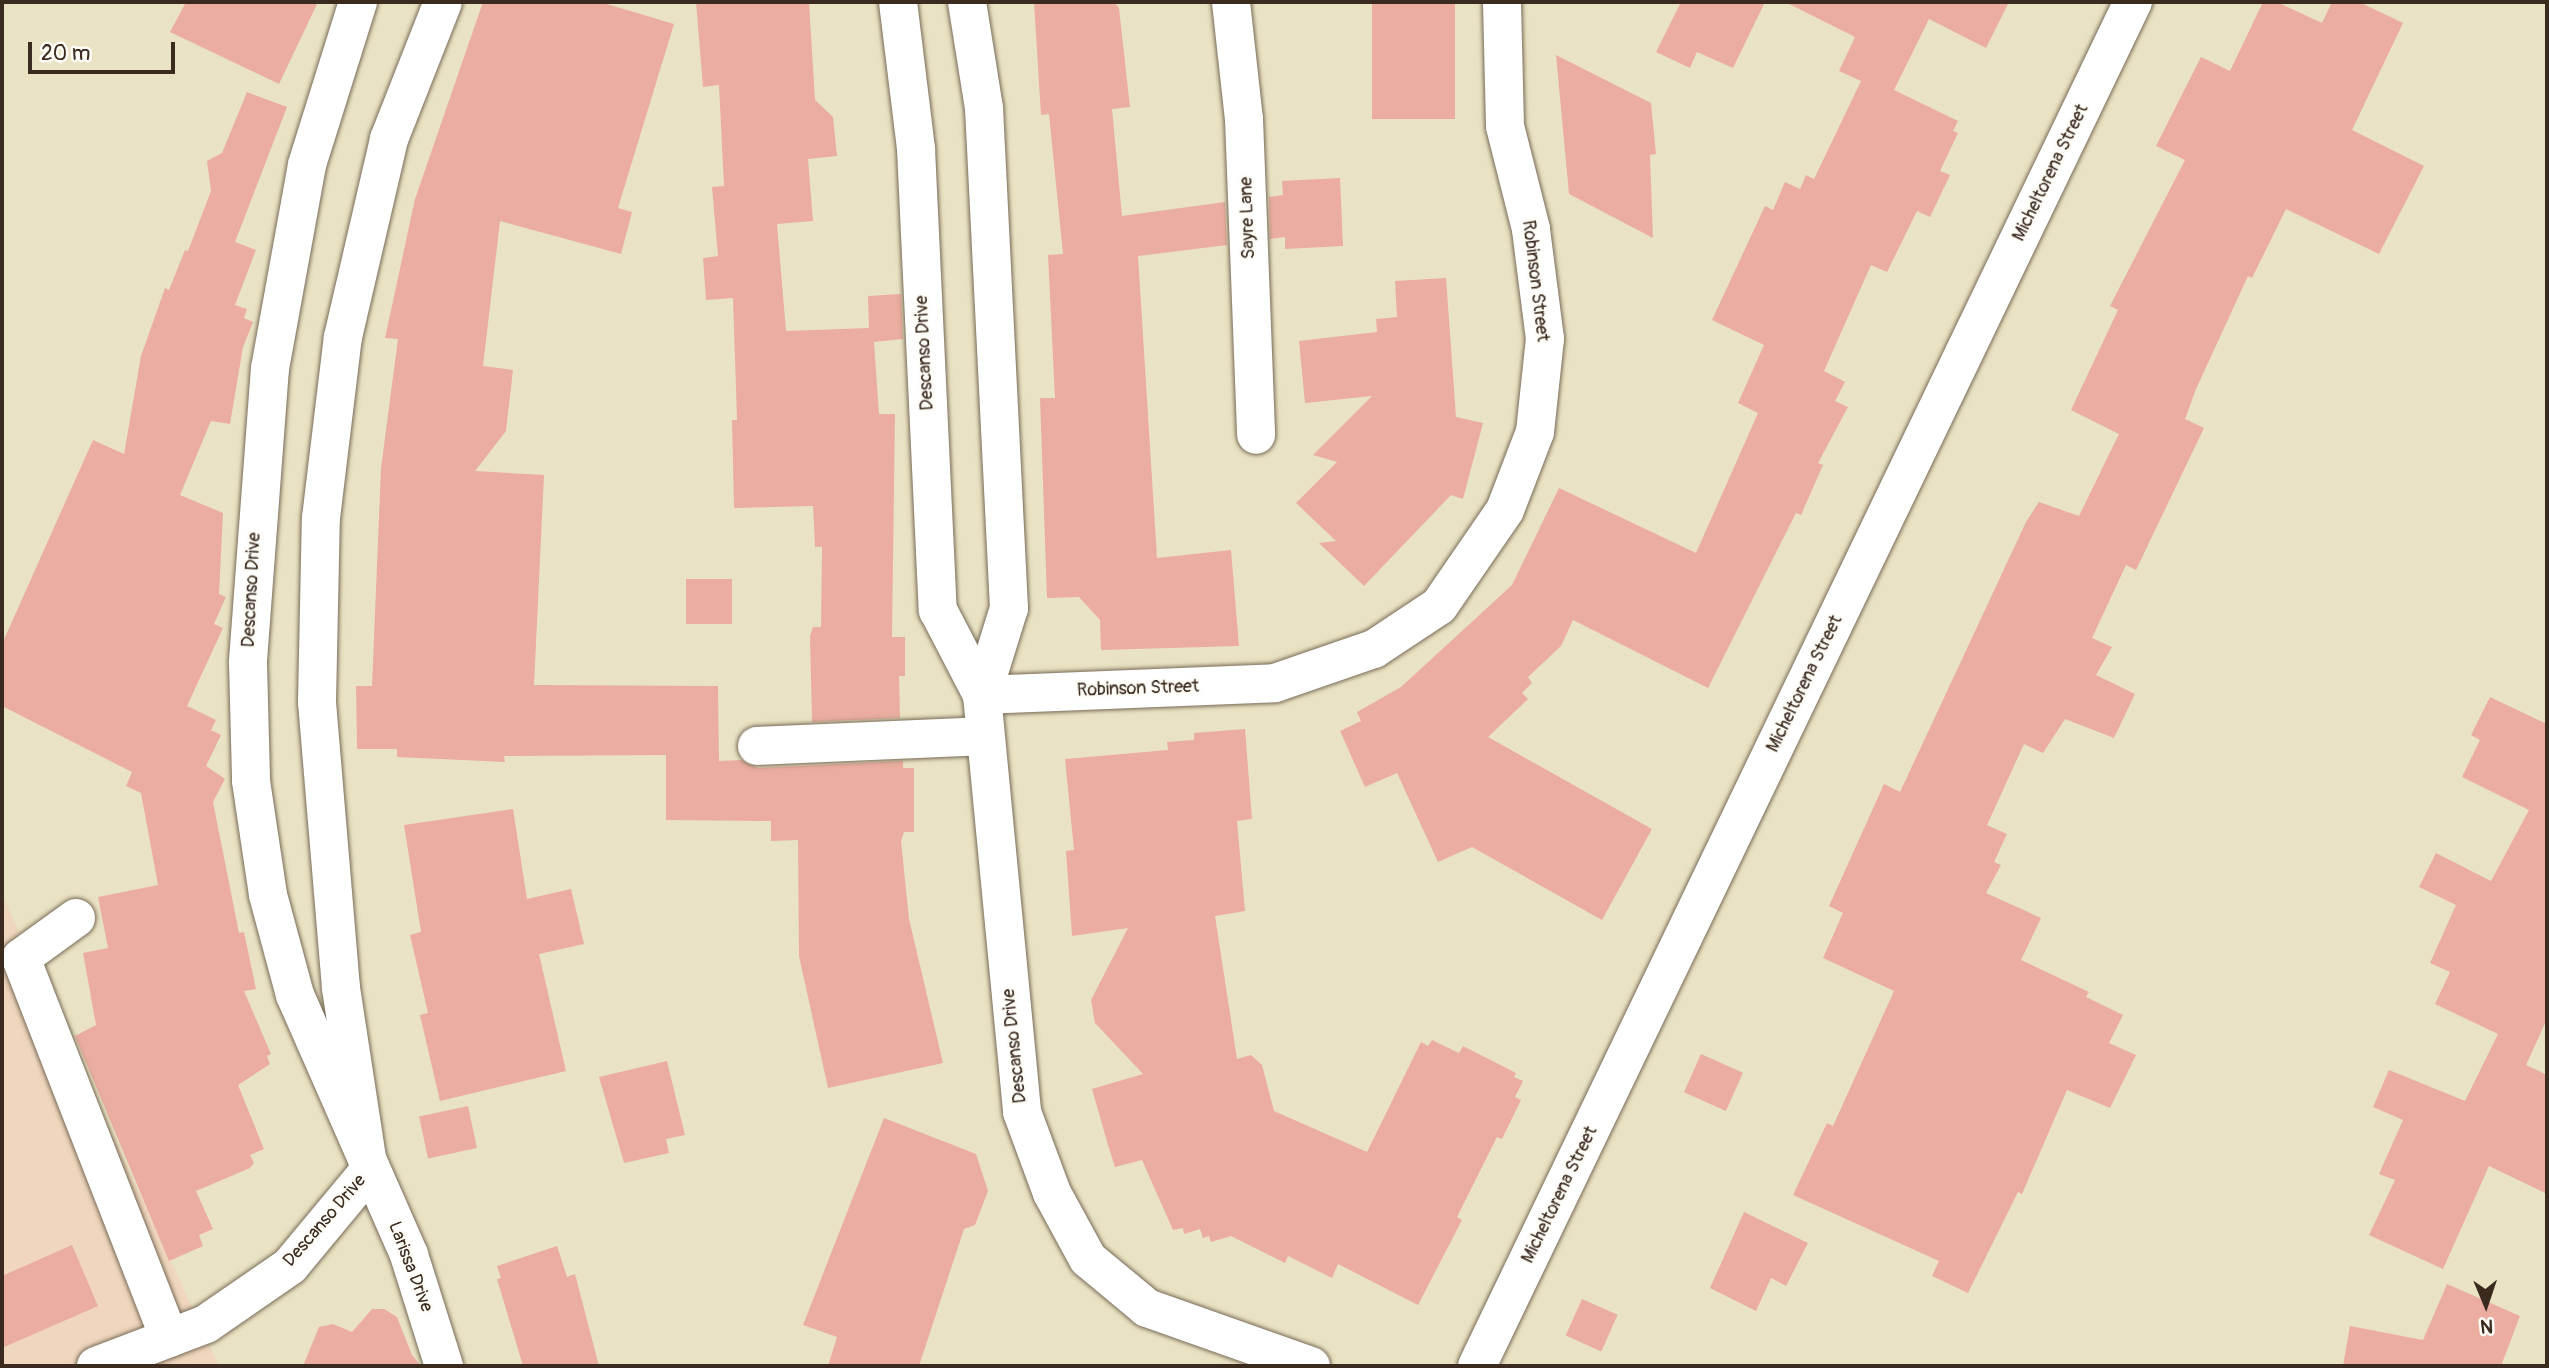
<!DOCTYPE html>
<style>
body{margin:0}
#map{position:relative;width:2549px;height:1368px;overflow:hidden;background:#eae3c3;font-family:Pangolin,sans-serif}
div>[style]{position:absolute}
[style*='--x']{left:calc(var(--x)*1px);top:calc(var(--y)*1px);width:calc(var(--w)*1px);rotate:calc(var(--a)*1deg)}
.built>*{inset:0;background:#efd6bc}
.building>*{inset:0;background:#eaada0;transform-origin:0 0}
.roads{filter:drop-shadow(0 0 2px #786b58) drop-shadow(0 0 2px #786b58)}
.minor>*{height:38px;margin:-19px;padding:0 19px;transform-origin:19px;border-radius:19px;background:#fff}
span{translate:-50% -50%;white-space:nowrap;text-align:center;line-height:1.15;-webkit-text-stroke:5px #fdfcf7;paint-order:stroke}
.street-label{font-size:18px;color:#3b2a1e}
.frame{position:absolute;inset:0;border:4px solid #3b2a1e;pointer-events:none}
.north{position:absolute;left:2451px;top:1270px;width:70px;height:70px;-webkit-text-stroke:5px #fdfcf7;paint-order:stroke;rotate:178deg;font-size:19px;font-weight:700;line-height:28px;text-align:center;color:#3b2a1e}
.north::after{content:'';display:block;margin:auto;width:24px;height:32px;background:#3b2a1e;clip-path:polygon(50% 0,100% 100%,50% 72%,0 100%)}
.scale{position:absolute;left:28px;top:42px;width:147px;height:32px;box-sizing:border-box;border:4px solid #3b2a1e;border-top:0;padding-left:9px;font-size:21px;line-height:24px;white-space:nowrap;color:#3b2a1e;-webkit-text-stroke:5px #fdfcf7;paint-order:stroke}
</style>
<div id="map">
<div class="built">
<div style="clip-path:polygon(2px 895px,219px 1366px,2px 1366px)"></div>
</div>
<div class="building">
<div style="clip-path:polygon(186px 2px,318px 2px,279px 84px,170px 32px)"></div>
<div style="clip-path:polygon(483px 2px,600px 2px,674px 24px,618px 208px,632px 212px,621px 254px,500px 221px,483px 366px,513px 370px,506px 431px,475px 471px,544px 475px,534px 685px,718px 686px,719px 761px,741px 760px,758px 768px,903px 761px,903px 768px,914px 768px,914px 832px,904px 832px,901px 841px,909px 919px,943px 1063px,828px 1088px,799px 956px,798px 840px,771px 841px,771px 821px,666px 820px,666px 755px,504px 756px,505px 762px,397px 757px,397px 749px,357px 749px,356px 686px,372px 686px,381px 468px,398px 339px,385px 338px,415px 199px)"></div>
<div style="clip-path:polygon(696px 2px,809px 2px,815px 100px,833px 117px,837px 156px,808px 159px,813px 221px,777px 224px,786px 331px,869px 328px,868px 296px,901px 294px,903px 339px,874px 342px,879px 414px,895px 414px,892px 637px,905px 637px,905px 676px,899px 676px,900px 718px,812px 722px,810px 636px,813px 627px,821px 627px,822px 547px,815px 547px,813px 506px,734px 508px,732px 420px,737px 420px,733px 298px,706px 300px,703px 258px,718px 256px,712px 187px,724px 186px,719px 85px,703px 87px)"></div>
<div style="clip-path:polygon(1034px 2px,1114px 2px,1119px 8px,1130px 107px,1112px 109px,1122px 216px,1225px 202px,1227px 245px,1138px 256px,1157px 558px,1231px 550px,1239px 646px,1101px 650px,1100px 620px,1079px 597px,1047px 598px,1040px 398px,1055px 398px,1048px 255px,1063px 254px,1049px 114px,1041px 115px)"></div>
<div style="left:1372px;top:2px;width:83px;height:117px"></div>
<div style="clip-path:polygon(1681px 2px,1765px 2px,1733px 68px,1697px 52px,1690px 68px,1656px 52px)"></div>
<div style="clip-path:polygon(1785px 2px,2009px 2px,1986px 48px,1929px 19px,1894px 90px,1958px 121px,1953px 131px,1958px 133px,1940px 171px,1950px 175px,1930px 217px,1917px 211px,1887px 272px,1871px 265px,1824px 371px,1845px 382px,1835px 401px,1848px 407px,1818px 463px,1823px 465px,1801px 515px,1796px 513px,1708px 688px,1573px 620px,1561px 646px,1528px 677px,1532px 683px,1522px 693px,1528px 699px,1488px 737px,1652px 829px,1602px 920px,1472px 847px,1438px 862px,1397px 773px,1365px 787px,1340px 731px,1361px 721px,1357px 712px,1401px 687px,1512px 585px,1559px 488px,1696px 553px,1758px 413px,1738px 403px,1764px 345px,1712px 320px,1765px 206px,1773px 210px,1785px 182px,1800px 189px,1806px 175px,1814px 179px,1861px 81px,1839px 71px,1855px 37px)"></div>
<div style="clip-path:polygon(2263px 2px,2277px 2px,2322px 23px,2332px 2px,2359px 2px,2403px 23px,2352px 130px,2424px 166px,2379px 254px,2286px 209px,2252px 278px,2248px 276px,2196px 389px,2185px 419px,2204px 428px,2136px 570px,2126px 565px,2092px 638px,2112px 647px,2096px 675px,2135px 694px,2114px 738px,2065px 719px,2043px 753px,2024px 744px,1987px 825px,2007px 834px,1994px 862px,2001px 865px,1986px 893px,2041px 918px,2021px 960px,2089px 992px,2086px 997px,2123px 1015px,2109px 1043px,2136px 1055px,2110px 1108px,2067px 1090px,2022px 1194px,2018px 1192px,1968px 1293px,1932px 1276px,1939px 1261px,1793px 1195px,1827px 1123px,1833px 1126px,1894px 991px,1823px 958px,1843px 913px,1829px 906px,1884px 784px,1900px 792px,2026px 522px,2039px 502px,2079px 516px,2119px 434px,2071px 410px,2118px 310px,2110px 306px,2185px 160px,2156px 146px,2201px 57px,2230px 71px)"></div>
<div style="clip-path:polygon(1556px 55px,1651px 103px,1656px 154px,1650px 155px,1653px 238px,1569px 194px)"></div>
<div style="clip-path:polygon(247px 92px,287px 107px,235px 242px,256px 250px,235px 305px,247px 309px,244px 318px,253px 322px,243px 347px,230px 424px,211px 421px,180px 495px,223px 513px,219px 594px,226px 597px,214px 624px,223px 628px,187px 706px,216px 720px,211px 730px,221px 735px,206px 766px,225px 779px,213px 802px,239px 933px,244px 932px,256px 989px,244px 991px,271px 1054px,267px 1056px,270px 1064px,238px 1085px,264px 1149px,250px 1155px,254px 1163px,250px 1168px,196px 1191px,213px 1229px,199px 1235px,203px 1246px,169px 1261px,75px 1036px,96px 1025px,83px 953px,108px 948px,98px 897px,158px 885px,141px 793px,126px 786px,132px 772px,2px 706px,2px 644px,93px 440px,124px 454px,141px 356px,165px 288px,169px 290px,185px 250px,188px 251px,211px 191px,207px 161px,222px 153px)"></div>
<div style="clip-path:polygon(1340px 178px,1343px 246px,1285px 249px,1285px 237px,1270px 239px,1269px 197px,1283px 195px,1282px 181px)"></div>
<div style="clip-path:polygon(1446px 278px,1456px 417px,1483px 423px,1463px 499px,1451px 495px,1364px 586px,1319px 543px,1336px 541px,1296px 503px,1337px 462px,1313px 455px,1372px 396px,1305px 403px,1299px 341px,1377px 332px,1376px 319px,1397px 317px,1395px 281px)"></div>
<div style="left:686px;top:579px;width:46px;height:45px"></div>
<div style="clip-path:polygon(2490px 697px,2547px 724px,2547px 1019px,2526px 1065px,2547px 1075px,2547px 1194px,2489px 1166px,2443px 1269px,2369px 1235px,2395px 1180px,2379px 1174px,2403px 1120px,2373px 1107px,2389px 1070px,2465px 1101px,2498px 1034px,2435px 1004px,2450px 972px,2430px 963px,2456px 905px,2419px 887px,2436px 853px,2491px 881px,2529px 810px,2462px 777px,2480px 740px,2471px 735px)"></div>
<div style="clip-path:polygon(1245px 729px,1252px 819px,1237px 821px,1245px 911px,1215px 916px,1237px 1059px,1251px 1055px,1262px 1065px,1274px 1111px,1367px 1152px,1421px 1042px,1428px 1046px,1432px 1040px,1459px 1053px,1463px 1046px,1516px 1073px,1514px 1077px,1523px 1081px,1515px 1097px,1521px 1100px,1502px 1139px,1497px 1137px,1457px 1217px,1462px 1220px,1418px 1305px,1338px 1264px,1332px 1278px,1288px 1256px,1285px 1263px,1231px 1236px,1211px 1242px,1209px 1236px,1203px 1238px,1200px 1229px,1184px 1234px,1183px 1228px,1173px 1230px,1142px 1160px,1115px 1167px,1108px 1145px,1092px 1089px,1143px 1074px,1095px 1023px,1091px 1000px,1128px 928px,1072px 936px,1066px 851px,1074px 850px,1065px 759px,1168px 750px,1167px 742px,1194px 740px,1194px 733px)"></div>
<div style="clip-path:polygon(513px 809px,527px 899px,571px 889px,584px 944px,539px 954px,566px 1071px,440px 1101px,420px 1015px,428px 1013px,410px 935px,421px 932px,404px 825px)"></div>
<div style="left:1701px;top:1054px;width:46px;height:42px;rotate:24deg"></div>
<div style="clip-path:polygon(667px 1061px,685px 1135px,666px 1139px,669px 1153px,624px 1163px,599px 1077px)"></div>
<div style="left:468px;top:1106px;width:43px;height:50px;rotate:78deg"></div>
<div style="clip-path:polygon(884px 1118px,976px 1154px,988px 1191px,975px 1225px,964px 1229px,919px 1366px,828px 1366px,837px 1337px,803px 1325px)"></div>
<div style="clip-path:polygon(1744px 1212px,1808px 1243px,1786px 1286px,1771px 1278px,1756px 1311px,1710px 1288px)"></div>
<div style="clip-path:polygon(72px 1245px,98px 1306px,2px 1348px,2px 1276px)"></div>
<div style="clip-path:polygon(557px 1246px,567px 1277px,575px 1274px,599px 1366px,523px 1366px,497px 1279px,501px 1278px,497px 1266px)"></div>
<div style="clip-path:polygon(2447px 1284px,2520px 1316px,2501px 1366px,2343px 1366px,2350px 1326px,2423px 1340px)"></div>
<div style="left:1582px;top:1299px;width:39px;height:40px;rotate:24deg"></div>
<div style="clip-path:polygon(372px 1309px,384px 1309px,397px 1317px,412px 1355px,421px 1366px,303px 1366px,319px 1327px,333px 1324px,352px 1332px)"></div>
</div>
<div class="roads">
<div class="minor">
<div style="--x:358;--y:2;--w:171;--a:107.4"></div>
<div style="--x:307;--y:165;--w:206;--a:100.3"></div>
<div style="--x:270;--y:368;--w:296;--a:94.3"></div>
<div style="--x:248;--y:663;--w:118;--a:88.5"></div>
<div style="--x:251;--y:781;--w:115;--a:81.5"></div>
<div style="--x:268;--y:895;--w:104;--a:74.9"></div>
<div style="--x:295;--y:995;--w:284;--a:66.3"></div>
<div style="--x:409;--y:1255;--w:116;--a:72.5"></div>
<div style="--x:898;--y:2;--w:148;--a:83"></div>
<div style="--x:916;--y:149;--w:462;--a:87.3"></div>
<div style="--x:938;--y:610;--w:96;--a:62.6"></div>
<div style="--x:967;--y:2;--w:107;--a:80.9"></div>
<div style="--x:984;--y:108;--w:501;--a:87.14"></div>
<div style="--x:1009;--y:608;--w:91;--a:107.2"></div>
<div style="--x:982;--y:695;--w:419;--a:84.5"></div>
<div style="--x:1022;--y:1112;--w:86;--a:69.7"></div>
<div style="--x:1052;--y:1193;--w:75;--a:61.4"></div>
<div style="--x:1088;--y:1259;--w:77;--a:39.7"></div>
<div style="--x:1147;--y:1308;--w:174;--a:19.5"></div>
<div style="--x:1231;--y:2;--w:118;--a:83.7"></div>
<div style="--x:1244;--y:119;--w:316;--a:87.8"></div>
<div style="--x:982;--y:695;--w:293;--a:-2.3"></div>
<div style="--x:1275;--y:683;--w:105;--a:-19"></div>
<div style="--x:1374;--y:649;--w:78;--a:-33.5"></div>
<div style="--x:1439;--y:606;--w:116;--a:-55.5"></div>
<div style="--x:1505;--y:510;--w:84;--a:-69"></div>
<div style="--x:1535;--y:432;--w:94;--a:-83.9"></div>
<div style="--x:1545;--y:339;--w:111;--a:-97.3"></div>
<div style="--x:1531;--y:229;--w:106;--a:-104.2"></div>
<div style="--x:1505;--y:126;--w:124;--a:-91.4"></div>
<div style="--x:757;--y:746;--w:228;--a:-2.5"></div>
<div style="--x:76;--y:918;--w:68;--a:144"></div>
<div style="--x:21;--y:958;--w:408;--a:68.7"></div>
<div style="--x:96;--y:1366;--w:118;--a:-20.9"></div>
<div style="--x:206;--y:1324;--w:102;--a:-34.6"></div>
<div style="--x:290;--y:1266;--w:124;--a:-50.3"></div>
<div style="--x:369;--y:1171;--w:185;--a:-98.7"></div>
<div style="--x:341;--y:988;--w:287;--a:-94.8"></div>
<div style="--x:317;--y:702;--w:184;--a:-88.8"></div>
<div style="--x:321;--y:518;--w:182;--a:-83.1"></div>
<div style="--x:343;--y:337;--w:203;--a:-76.9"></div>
<div style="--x:389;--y:139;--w:147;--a:-68.5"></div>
<div style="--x:1477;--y:1366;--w:1514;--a:-64.32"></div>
</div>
</div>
<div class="street-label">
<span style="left:2051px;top:173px;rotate:-64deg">Micheltorena Street</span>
<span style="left:1248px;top:218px;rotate:-92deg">Sayre Lane</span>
<span style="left:1535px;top:281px;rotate:83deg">Robinson Street</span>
<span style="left:925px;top:353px;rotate:-93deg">Descanso Drive</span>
<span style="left:252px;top:590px;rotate:-87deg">Descanso Drive</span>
<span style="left:1805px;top:684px;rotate:-64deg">Micheltorena Street</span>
<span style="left:1138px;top:689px;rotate:-2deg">Robinson Street</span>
<span style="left:1015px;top:1046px;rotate:-96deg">Descanso Drive</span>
<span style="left:1560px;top:1195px;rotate:-64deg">Micheltorena Street</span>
<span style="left:325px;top:1221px;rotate:-49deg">Descanso Drive</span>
<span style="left:410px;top:1267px;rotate:69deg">Larissa Drive</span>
</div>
<div class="frame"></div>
<div class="north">N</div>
<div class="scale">20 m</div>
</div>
